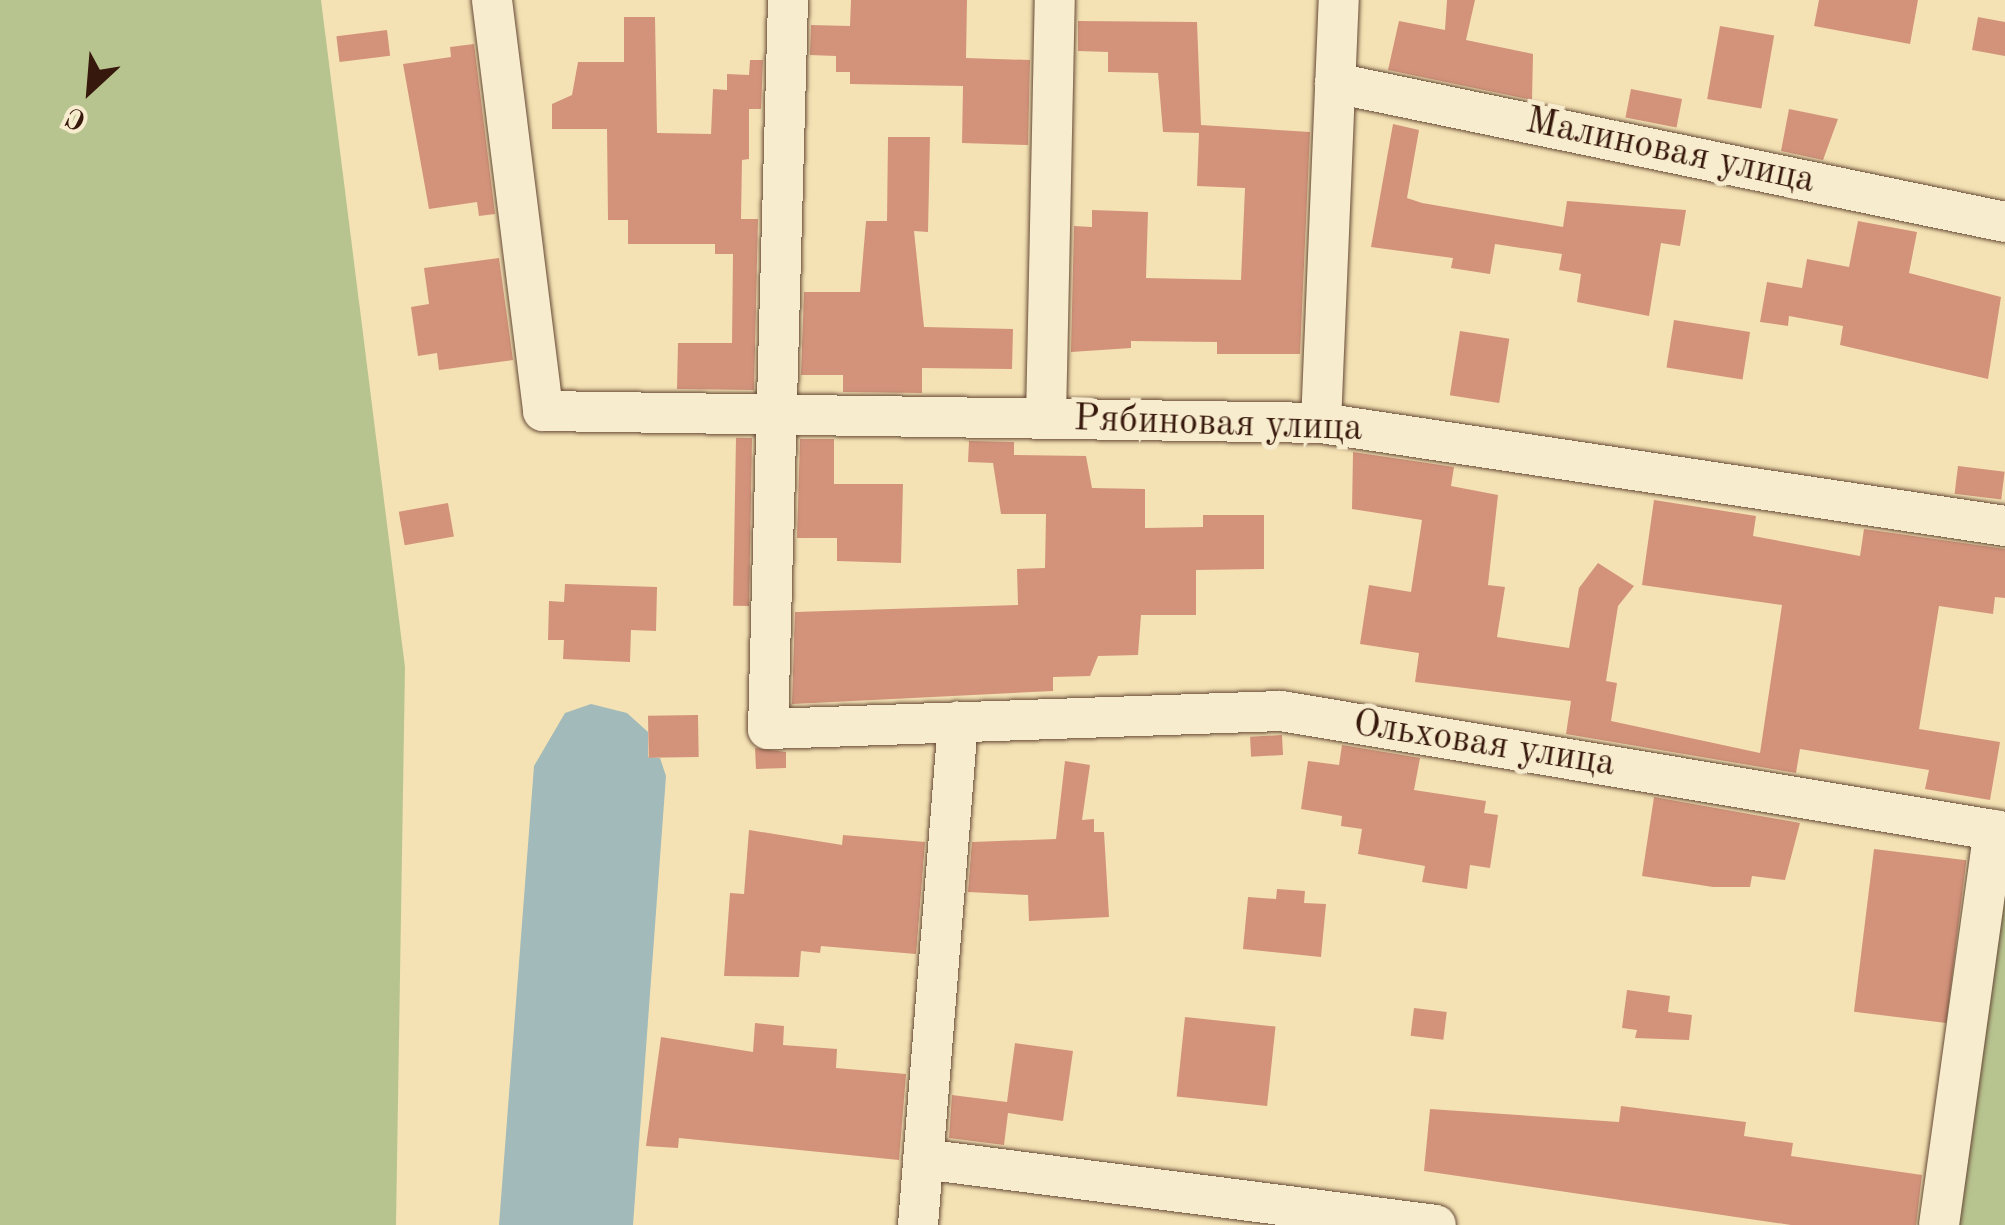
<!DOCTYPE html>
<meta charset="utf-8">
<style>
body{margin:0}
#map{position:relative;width:2005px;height:1225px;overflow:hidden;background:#f4e2b4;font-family:"Old Standard TT",serif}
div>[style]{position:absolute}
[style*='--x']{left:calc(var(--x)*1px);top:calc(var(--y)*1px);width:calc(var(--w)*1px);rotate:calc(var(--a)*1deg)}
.green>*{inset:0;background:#b8c490}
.water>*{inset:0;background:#a2bab9}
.building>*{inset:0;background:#d3937b;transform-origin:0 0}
.roads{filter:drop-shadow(0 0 2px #664a36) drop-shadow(0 0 2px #664a36)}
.minor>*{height:40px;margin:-20px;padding:0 20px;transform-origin:20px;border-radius:20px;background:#f8ecce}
span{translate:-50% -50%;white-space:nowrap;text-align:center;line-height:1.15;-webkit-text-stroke:10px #f8ecce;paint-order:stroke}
.street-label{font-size:38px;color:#37180c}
.north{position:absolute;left:40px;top:40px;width:100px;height:100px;-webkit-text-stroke:8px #f8ecce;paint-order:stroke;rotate:206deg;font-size:28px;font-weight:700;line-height:40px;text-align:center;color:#37180c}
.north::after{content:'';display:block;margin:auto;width:35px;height:45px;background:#37180c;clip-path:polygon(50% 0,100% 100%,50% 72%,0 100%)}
</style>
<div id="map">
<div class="green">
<div style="clip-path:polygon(0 0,321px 0,405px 667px,396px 1225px,0 1225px)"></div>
<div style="clip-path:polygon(2005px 832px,2005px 1225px,1939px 1225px)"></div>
</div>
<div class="water">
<div style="clip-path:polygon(591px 704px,627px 713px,648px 732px,648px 757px,660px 758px,666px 776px,633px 1225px,499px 1225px,534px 766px,565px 713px)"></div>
</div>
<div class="building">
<div style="clip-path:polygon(851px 0,967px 0,966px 58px,1030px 60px,1028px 145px,962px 143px,963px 86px,850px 84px,850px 72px,836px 72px,836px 56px,810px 55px,811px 25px,850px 26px)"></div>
<div style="clip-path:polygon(1447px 0,1475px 0,1466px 40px,1533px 54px,1532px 100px,1388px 70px,1399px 21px,1445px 30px)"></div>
<div style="clip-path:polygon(1819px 0,1918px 0,1910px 44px,1814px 26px)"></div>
<div style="clip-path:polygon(624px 17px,655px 17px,657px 133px,711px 134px,713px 89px,727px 90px,727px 74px,749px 75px,750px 60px,763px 60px,761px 109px,749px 109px,749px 159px,742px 160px,741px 219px,758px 219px,754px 390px,677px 389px,678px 343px,732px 343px,733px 254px,715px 254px,715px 244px,628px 244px,628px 220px,608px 220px,607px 129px,552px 129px,552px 104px,572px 95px,578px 62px,624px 62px)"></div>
<div style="clip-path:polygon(1978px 17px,2005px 22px,2005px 56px,1972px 50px)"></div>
<div style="clip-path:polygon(1078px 21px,1197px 22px,1201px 125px,1310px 132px,1300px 354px,1217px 354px,1217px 342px,1131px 341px,1131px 348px,1071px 352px,1074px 226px,1092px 227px,1092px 210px,1148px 212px,1146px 278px,1241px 280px,1245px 188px,1197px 186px,1199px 133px,1163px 132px,1158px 73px,1108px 72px,1108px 52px,1078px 51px)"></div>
<div style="left:1720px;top:26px;width:55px;height:74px;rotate:10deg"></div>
<div style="left:387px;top:30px;width:26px;height:51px;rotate:83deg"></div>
<div style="clip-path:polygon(474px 44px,495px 214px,479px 216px,477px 202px,429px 209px,403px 64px,451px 57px,450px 47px)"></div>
<div style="left:1631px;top:89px;width:52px;height:29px;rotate:11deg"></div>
<div style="clip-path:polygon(1789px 109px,1838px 119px,1823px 160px,1781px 151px)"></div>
<div style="clip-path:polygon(1393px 124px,1419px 130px,1407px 198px,1422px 203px,1563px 227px,1567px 201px,1686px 210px,1680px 246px,1661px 243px,1649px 316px,1577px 302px,1581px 274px,1559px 270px,1562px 254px,1495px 244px,1490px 274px,1451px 268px,1453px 258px,1371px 247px)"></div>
<div style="clip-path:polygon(888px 137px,930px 137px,928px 232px,914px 231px,924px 327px,1013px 329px,1012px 369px,922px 368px,922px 393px,843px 392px,843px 375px,801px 375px,804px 292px,860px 292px,866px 221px,887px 221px)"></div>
<div style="clip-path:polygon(1858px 221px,1917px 232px,1909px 273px,2001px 297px,1988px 379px,1840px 345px,1843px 326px,1789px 316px,1788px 326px,1760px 322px,1767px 282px,1802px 288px,1807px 259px,1849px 267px)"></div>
<div style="clip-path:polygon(499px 258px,513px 360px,439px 370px,437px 353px,418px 356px,411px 307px,429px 304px,424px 268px)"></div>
<div style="left:1674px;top:320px;width:77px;height:48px;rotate:9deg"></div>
<div style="left:1460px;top:331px;width:50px;height:65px;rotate:9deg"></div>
<div style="left:752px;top:438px;width:168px;height:16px;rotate:91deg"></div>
<div style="clip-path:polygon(800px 439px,834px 439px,834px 484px,903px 484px,901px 563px,837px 561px,837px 538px,797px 538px)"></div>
<div style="clip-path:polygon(969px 441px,1014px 442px,1014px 455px,1086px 456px,1092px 488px,1145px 489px,1145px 528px,1203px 527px,1203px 515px,1264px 515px,1264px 569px,1196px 570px,1196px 615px,1141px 615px,1138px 655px,1098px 656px,1090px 676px,1053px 677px,1053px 691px,792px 704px,795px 612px,1018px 605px,1017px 569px,1045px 568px,1046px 514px,1001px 514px,993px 463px,968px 462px)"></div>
<div style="clip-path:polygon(1353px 452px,1454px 467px,1451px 486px,1498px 495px,1488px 585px,1505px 587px,1497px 637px,1569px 648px,1579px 588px,1598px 563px,1634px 586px,1618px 606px,1606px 681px,1617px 683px,1611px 721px,1760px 753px,1782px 605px,1642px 585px,1654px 500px,1756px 516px,1753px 536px,1860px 556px,1864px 529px,2005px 549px,2005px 598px,1995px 597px,1993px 614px,1939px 606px,1919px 729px,2000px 742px,1990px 800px,1925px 789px,1929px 770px,1800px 749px,1796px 773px,1566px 734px,1571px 701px,1415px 682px,1419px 653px,1360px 644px,1369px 585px,1411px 592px,1422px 520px,1352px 509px)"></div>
<div style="left:1958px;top:466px;width:47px;height:28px;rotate:7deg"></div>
<div style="left:448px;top:503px;width:34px;height:50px;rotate:80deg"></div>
<div style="clip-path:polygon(565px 584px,657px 587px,656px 631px,631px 630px,630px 662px,563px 659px,564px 640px,548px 640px,549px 601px,564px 602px)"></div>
<div style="left:698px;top:715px;width:42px;height:50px;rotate:89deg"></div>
<div style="left:1282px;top:735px;width:20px;height:32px;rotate:87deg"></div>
<div style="clip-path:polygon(1342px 745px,1420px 758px,1414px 790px,1486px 801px,1484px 813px,1498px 815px,1490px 868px,1470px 865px,1467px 889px,1422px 882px,1425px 866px,1358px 854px,1362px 829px,1341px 826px,1342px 816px,1301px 809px,1308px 761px,1339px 765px)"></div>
<div style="clip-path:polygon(755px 748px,786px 752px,786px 768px,756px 769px)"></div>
<div style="clip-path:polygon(1065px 761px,1090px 765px,1082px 820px,1094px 819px,1094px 832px,1104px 832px,1109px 917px,1029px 921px,1028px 895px,968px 892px,972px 842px,1056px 839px)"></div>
<div style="clip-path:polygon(1654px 797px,1800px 823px,1785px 880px,1752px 876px,1750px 887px,1713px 887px,1642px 876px)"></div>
<div style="clip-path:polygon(749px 830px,842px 845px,843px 835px,925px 842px,916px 954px,821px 946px,820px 953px,801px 951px,799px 977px,724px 976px,730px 893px,744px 894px)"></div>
<div style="left:1874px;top:849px;width:93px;height:164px;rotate:7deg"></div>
<div style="clip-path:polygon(1277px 889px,1305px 891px,1304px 903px,1326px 904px,1321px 957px,1243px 949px,1248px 897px,1276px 899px)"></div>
<div style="clip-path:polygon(1627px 990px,1670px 996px,1668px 1012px,1692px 1015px,1689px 1040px,1635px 1038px,1637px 1030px,1622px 1028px)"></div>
<div style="left:1414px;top:1008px;width:33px;height:28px;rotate:7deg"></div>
<div style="left:1185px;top:1017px;width:91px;height:80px;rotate:6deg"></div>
<div style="clip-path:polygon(755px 1023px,784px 1026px,783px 1045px,837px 1049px,836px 1068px,906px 1074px,899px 1160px,679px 1138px,678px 1148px,646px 1146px,661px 1037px,753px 1052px)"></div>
<div style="clip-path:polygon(1015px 1043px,1073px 1051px,1063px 1121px,1008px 1113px,1004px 1145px,949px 1138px,952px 1095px,1007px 1102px)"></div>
<div style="clip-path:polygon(1621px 1106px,1746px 1122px,1744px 1136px,1793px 1143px,1791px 1156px,1922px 1175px,1916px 1225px,1791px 1225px,1424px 1171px,1430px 1109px,1619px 1122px)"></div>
</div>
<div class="roads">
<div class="minor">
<div style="--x:492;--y:0;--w:414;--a:82.9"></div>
<div style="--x:543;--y:411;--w:778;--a:0.88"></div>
<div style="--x:1321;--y:423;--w:692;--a:8.56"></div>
<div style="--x:788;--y:0;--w:729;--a:91.57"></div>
<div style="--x:768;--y:729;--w:513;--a:-2.01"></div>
<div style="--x:1281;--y:711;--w:734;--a:9.49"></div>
<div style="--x:1335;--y:83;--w:684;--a:11.72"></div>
<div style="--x:1046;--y:418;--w:418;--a:-88.8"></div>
<div style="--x:1321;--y:423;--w:423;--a:-87.6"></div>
<div style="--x:923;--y:1159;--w:517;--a:7.33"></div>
<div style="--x:918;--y:1225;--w:505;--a:-85.45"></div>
<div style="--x:1939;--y:1225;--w:399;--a:-82.1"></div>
</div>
</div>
<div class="street-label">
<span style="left:1670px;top:152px;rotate:12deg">Малиновая улица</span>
<span style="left:1218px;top:425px;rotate:2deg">Рябиновая улица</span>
<span style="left:1484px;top:745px;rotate:9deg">Ольховая улица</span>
</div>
<div class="north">С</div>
</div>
